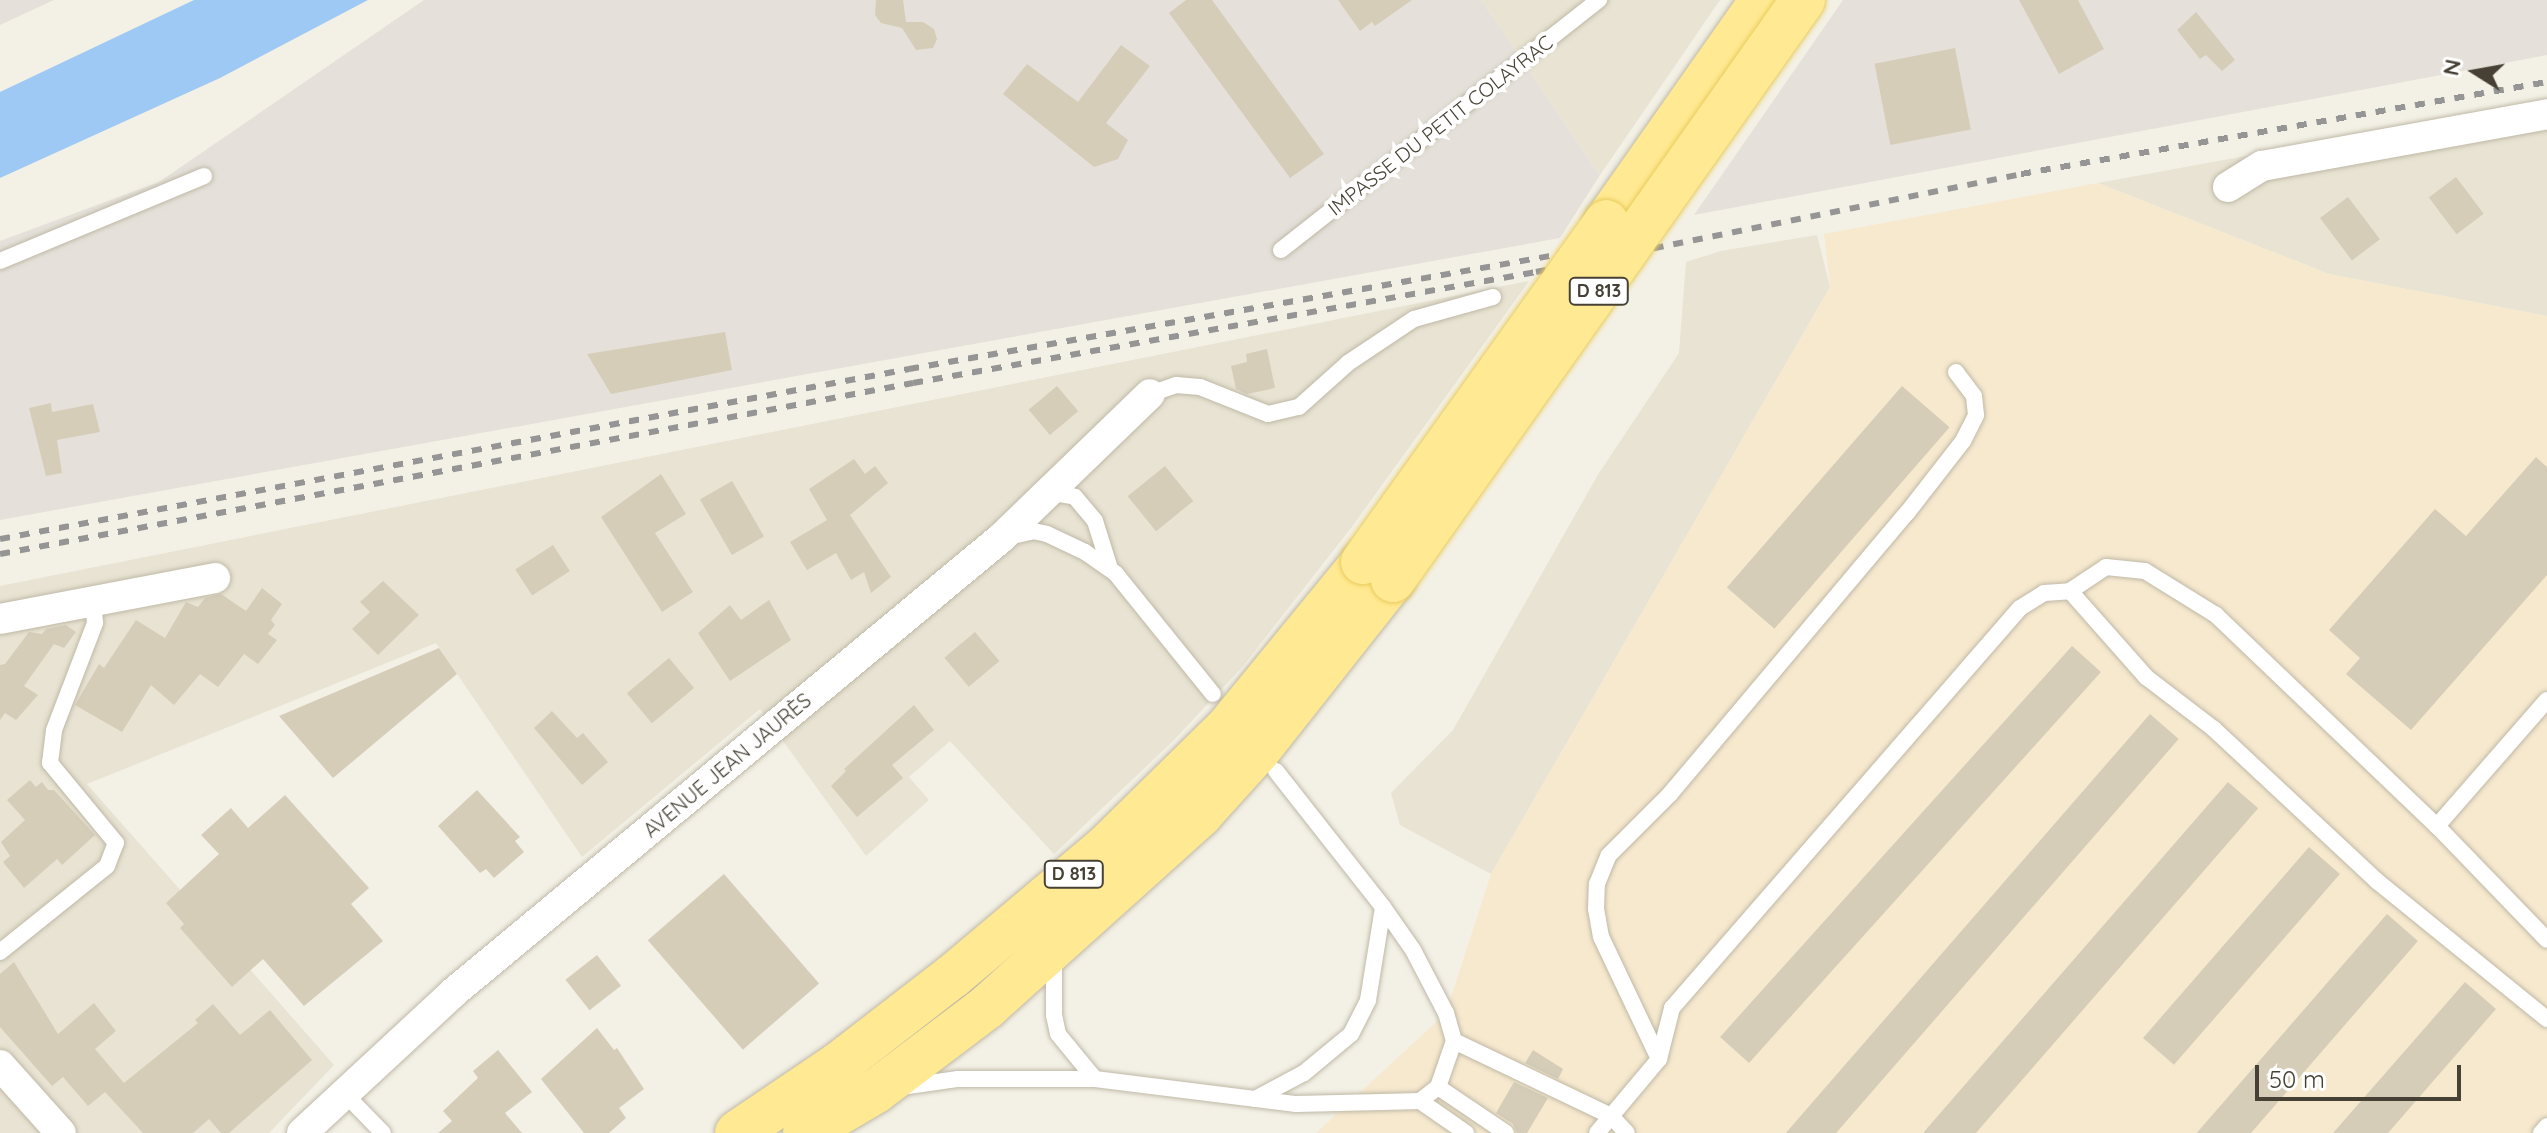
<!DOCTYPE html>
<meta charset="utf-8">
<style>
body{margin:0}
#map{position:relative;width:2547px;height:1133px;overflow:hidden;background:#f3f0e5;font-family:Quicksand,sans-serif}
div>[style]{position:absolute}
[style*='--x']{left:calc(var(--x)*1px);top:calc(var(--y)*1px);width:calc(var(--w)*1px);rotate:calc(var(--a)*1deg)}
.residential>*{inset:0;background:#e8e3d2}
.commercial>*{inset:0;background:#f7e9ce}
.industrial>*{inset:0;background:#e5e1da}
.water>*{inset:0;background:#9dc9f4}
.building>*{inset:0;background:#d6cdb9;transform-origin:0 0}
.roads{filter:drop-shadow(0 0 2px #bfb9a7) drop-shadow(0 0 2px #bfb9a7)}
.service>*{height:16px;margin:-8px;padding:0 8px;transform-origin:8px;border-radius:8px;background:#fff}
.minor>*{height:30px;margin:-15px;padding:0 15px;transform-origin:15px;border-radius:15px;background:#fff}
.primary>*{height:44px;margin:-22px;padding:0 22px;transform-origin:22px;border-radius:22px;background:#ffe992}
.rail>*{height:6px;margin-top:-3px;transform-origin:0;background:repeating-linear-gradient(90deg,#959595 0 10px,transparent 0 20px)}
.bridges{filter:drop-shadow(0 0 2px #eacc5c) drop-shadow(0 0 2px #eacc5c)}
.primary-bridge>*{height:44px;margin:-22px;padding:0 22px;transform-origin:22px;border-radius:22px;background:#ffe992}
span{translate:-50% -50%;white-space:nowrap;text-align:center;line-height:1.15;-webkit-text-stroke:8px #fff;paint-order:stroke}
.shield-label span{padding:2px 6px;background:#fff;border:2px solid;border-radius:6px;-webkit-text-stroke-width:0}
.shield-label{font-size:18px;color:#464134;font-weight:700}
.street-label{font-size:20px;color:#464134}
.north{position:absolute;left:2435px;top:32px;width:80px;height:80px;-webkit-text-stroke:6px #fff;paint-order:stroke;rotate:281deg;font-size:22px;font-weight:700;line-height:32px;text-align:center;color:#464134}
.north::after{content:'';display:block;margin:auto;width:28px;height:36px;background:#464134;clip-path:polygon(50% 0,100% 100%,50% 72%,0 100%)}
.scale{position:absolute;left:2255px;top:1065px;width:206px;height:36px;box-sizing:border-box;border:4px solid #464134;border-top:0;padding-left:10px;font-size:24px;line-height:28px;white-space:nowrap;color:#464134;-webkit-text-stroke:6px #fff;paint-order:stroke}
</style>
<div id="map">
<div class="residential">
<div style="clip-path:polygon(1481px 0,1720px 0,1600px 175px)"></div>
<div style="clip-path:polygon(2547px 101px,2547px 316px,2329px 274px,2098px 183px)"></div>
<div style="clip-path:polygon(1817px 235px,1830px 287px,1491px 874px,1400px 825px,1391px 793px,1453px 730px,1599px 473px,1679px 353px,1686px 262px,1721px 251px)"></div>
<div style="clip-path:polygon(1529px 281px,1351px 528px,1243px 666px,1174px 740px,1054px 854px,950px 741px,909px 777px,929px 800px,866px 856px,760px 709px,582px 857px,436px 643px,87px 784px,334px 1065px,269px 1133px,0 1133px,0 586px)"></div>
</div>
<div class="commercial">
<div style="clip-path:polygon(2098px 183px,2329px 274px,2547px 316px,2547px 1133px,1316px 1133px,1446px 1013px,1491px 874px,1830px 287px,1824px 234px)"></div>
</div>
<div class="industrial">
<div style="clip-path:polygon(0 0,54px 0,0 25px)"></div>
<div style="clip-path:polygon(424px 0,1481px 0,1600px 175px,1560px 238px,0 520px,0 241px,159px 182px)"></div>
<div style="clip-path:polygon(1843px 0,2547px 0,2547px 55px,1694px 215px)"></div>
</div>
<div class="water">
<div style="clip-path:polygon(194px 0,368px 0,220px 78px,0 178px,0 92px)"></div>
</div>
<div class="building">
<div style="clip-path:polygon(876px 0,903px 0,906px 22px,923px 22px,934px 29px,937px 39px,933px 48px,916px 50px,902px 28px,881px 23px,875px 15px)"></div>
<div style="clip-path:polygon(1186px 0,1212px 0,1324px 154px,1290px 178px,1169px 13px)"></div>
<div style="clip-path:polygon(1338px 0,1412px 0,1375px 26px,1372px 22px,1360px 31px)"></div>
<div style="clip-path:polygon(2019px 0,2078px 0,2104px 49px,2059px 74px)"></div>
<div style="clip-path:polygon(2196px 12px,2235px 60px,2222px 71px,2206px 55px,2200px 59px,2177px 30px)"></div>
<div style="clip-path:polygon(1121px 45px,1150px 66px,1106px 123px,1128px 140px,1118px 159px,1094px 167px,1003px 94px,1027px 64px,1078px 102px)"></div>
<div style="left:1955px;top:48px;width:83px;height:82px;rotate:79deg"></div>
<div style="left:2456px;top:177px;width:46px;height:34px;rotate:53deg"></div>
<div style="left:2348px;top:197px;width:53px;height:35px;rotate:53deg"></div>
<div style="clip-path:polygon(725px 332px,732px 370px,611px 394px,587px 354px)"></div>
<div style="clip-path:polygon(1267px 349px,1275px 388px,1247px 394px,1236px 389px,1231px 366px,1247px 362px,1246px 354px)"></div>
<div style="left:1057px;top:386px;width:33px;height:37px;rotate:50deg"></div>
<div style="left:1902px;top:386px;width:63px;height:267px;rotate:41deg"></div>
<div style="clip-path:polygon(51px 403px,52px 412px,93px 404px,100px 432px,57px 440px,62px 473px,46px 476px,29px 408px)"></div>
<div style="clip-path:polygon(2536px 457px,2547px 467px,2547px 575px,2411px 730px,2346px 674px,2360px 658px,2329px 630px,2435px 509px,2466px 536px)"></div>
<div style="clip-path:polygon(854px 459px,865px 474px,875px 466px,888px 483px,850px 515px,891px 577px,871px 593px,864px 572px,851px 580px,836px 553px,807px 570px,790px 542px,827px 520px,809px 489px)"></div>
<div style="left:1165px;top:466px;width:45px;height:48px;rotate:51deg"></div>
<div style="clip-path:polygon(661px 474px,686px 514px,655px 533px,693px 592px,662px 612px,601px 517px)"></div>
<div style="left:732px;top:481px;width:64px;height:37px;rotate:60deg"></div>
<div style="left:553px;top:545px;width:31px;height:45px;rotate:57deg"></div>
<div style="clip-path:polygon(383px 581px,419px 615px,378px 655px,352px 629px,370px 612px,360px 602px)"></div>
<div style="clip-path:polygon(262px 588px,282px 604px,271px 620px,275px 625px,268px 634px,277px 640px,258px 664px,244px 654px,218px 687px,200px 674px,174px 705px,151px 685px,122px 732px,75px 705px,99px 664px,104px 668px,136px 620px,165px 638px,186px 602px,198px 607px,205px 598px,221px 594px,246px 611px)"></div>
<div style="clip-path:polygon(769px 600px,791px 640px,730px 681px,698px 633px,730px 605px,741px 620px)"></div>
<div style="clip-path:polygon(66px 625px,76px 632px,64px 648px,54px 644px,24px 686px,38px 695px,16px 720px,5px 713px,0 720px,0 665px,5px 664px,29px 632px,42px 634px,46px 629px)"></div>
<div style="left:975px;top:632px;width:38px;height:40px;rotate:50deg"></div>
<div style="left:2072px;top:646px;width:39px;height:526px;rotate:42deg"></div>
<div style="clip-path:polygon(439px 648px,457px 674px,333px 778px,279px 716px)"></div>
<div style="left:669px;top:658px;width:39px;height:55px;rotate:50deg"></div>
<div style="clip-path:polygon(914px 705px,934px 730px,892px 765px,903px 778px,857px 817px,831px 786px,846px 771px,844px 769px)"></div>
<div style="clip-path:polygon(552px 711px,577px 738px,583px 733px,608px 762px,582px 785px,534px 728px)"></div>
<div style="left:2150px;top:714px;width:38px;height:556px;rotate:41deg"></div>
<div style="clip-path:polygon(30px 780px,36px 787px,42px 782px,48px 790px,54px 790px,95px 835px,62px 865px,57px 859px,24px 888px,3px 862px,10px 856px,1px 842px,25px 820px,7px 800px)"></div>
<div style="left:2228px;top:782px;width:40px;height:464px;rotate:41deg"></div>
<div style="clip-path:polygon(477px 790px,520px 837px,515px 841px,524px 852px,494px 878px,486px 869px,480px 873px,438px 826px)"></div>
<div style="clip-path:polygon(285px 795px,369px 888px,351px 904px,383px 941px,304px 1006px,263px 959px,232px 987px,180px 928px,184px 924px,166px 903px,219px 854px,201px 835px,231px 808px,248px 828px)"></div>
<div style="left:2309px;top:847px;width:41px;height:253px;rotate:41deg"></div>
<div style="left:724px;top:874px;width:145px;height:101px;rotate:49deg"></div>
<div style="left:2387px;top:914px;width:41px;height:291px;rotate:41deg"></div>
<div style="left:597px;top:955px;width:39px;height:40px;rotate:52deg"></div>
<div style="clip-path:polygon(14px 962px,58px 1034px,94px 1003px,116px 1031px,95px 1049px,124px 1083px,198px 1023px,195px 1020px,213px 1004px,240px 1035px,270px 1010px,312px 1060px,229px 1133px,221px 1133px,209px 1119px,193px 1133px,143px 1133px,105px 1092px,88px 1106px,63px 1077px,52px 1086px,0 1027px,0 974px)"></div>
<div style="clip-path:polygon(2465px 982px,2496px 1009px,2388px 1133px,2333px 1133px)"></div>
<div style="clip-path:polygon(597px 1028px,614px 1050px,617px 1048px,644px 1089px,619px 1108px,626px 1118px,609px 1133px,584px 1133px,541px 1079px)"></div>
<div style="clip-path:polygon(498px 1050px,532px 1092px,505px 1113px,522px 1133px,438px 1133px,452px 1121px,443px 1111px,478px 1078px,473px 1071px)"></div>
<div style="clip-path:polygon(1533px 1050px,1563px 1069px,1558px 1079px,1525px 1063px)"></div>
<div style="clip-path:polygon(1514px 1082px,1548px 1098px,1527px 1133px,1517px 1133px,1513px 1124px,1496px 1113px)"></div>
</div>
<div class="roads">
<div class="service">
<div style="--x:1281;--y:250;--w:405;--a:-38.2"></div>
<div style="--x:0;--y:261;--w:221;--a:-22.6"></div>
<div style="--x:1150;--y:394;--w:28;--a:-19"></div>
<div style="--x:1176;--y:385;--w:24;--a:5"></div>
<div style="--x:1200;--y:387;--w:73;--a:21.7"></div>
<div style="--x:1268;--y:414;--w:32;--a:-13"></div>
<div style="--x:1299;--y:407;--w:66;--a:-41.9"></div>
<div style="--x:1348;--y:363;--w:79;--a:-33.7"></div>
<div style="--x:1414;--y:319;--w:82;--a:-15.6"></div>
<div style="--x:1048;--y:492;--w:27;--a:10"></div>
<div style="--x:1075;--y:497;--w:31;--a:50"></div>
<div style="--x:1095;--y:521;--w:50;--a:72.6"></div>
<div style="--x:1008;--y:537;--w:26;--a:-13"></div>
<div style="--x:1033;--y:531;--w:14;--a:12"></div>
<div style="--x:1047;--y:534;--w:42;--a:25.3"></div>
<div style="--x:1085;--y:552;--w:38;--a:35"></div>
<div style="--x:1116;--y:574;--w:154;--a:51.1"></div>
<div style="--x:2070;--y:591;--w:115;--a:48.5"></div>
<div style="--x:2146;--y:677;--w:86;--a:37.4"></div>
<div style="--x:2214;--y:729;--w:223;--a:43"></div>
<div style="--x:2377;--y:881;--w:219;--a:39.1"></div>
<div style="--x:1276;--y:771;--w:173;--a:51.8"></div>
<div style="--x:1383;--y:907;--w:52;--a:55.1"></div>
<div style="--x:1413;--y:950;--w:71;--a:62.4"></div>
<div style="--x:1446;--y:1013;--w:29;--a:74"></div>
<div style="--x:1454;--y:1041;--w:49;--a:109.2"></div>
<div style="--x:1438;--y:1087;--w:82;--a:34.1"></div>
<div style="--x:2437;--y:826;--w:167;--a:-48.9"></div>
<div style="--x:0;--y:952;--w:137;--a:-38.8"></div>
<div style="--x:107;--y:866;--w:25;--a:-69"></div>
<div style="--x:116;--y:843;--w:104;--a:-129.5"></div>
<div style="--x:50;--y:763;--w:33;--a:-83"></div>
<div style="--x:54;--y:730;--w:115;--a:-69"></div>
<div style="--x:95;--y:623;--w:22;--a:-95"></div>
<div style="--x:1054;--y:955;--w:60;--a:90"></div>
<div style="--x:1054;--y:1015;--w:19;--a:78"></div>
<div style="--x:1058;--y:1034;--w:58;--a:50.6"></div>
<div style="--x:1454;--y:1041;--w:174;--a:25.5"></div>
<div style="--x:1611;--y:1116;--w:23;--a:47"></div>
<div style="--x:1659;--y:1059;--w:135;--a:-115.4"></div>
<div style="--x:1601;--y:937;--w:28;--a:-100"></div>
<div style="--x:1596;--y:909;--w:25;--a:-88"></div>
<div style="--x:1597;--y:884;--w:31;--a:-68"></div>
<div style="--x:1609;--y:855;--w:86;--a:-45"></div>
<div style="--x:1670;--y:794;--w:368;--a:-49.9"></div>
<div style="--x:1907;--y:513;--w:91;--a:-52.1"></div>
<div style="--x:1963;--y:441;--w:29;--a:-63"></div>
<div style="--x:1976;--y:415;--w:19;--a:-96"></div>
<div style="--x:1974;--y:396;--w:30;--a:-127"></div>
<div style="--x:901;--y:1087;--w:58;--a:-8"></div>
<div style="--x:958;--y:1079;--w:137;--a:0"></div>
<div style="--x:1095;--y:1079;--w:203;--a:7.1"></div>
<div style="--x:1296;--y:1104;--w:124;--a:-1.4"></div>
<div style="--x:1420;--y:1101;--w:23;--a:-38"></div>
<div style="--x:346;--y:1095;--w:53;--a:45.8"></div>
<div style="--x:1255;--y:1099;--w:55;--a:-28"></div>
<div style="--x:1304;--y:1073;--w:61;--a:-39.7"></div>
<div style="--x:1351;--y:1034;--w:38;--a:-63"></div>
<div style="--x:1368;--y:1000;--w:94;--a:-80.8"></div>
<div style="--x:1420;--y:1101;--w:56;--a:34.8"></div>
<div style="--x:1597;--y:1133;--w:97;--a:-50"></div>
<div style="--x:1659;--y:1059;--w:53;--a:-75.7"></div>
<div style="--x:1672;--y:1008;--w:530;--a:-48.98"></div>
<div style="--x:2020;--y:608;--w:28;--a:-32"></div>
<div style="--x:2044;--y:593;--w:26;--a:-4"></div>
<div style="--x:2070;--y:591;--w:43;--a:-33.7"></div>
<div style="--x:2106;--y:567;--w:39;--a:6"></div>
<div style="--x:2145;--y:571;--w:84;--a:31.8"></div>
<div style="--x:2216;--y:615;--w:306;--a:43.7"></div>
<div style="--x:2437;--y:826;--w:158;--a:46"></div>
<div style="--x:2541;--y:1133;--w:9;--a:-49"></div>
</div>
<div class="minor">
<div style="--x:2228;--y:187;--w:40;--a:-32"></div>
<div style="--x:2262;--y:166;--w:290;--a:-10.3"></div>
<div style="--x:0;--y:619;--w:219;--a:-10.8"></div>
<div style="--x:0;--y:1065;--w:91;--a:48.1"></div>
<div style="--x:302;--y:1133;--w:207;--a:-42.8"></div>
<div style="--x:454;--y:992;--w:711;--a:-39.69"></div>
<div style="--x:1001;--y:538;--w:207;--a:-44"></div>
</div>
<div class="primary">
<div style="--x:1606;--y:222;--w:271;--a:-54.9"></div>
<div style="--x:737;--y:1133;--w:123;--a:-34.1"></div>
<div style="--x:839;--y:1064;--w:144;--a:-37.7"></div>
<div style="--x:953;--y:976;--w:197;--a:-40.1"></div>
<div style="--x:1104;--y:849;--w:175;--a:-44.5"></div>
<div style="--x:1229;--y:726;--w:212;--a:-50.7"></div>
<div style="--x:805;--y:1133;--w:82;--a:-30.6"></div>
<div style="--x:876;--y:1091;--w:139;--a:-37.1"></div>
<div style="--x:987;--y:1007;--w:288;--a:-42"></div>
<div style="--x:1201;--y:814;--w:84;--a:-47.9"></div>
<div style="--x:1257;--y:752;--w:219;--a:-51.7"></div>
</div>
</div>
<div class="rail">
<div style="--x:0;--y:539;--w:925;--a:-10.59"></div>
<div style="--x:909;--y:369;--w:679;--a:-10"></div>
<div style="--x:0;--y:554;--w:929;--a:-10.61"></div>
<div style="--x:913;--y:383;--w:633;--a:-10.1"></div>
<div style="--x:1536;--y:272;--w:495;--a:-11.4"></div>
<div style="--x:2021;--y:174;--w:534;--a:-9.92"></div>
</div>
<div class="bridges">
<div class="primary-bridge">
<div style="--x:1363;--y:562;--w:418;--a:-54.4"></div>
<div style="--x:1393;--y:580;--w:710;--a:-54.74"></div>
</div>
</div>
<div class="shield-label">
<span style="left:1599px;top:291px">D 813</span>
<span style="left:1074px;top:874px">D 813</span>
</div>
<div class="street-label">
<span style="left:1440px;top:125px;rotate:-38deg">IMPASSE DU PETIT COLAYRAC</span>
<span style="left:727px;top:765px;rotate:-40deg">AVENUE JEAN JAURÈS</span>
</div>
<div class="north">N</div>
<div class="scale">50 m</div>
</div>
